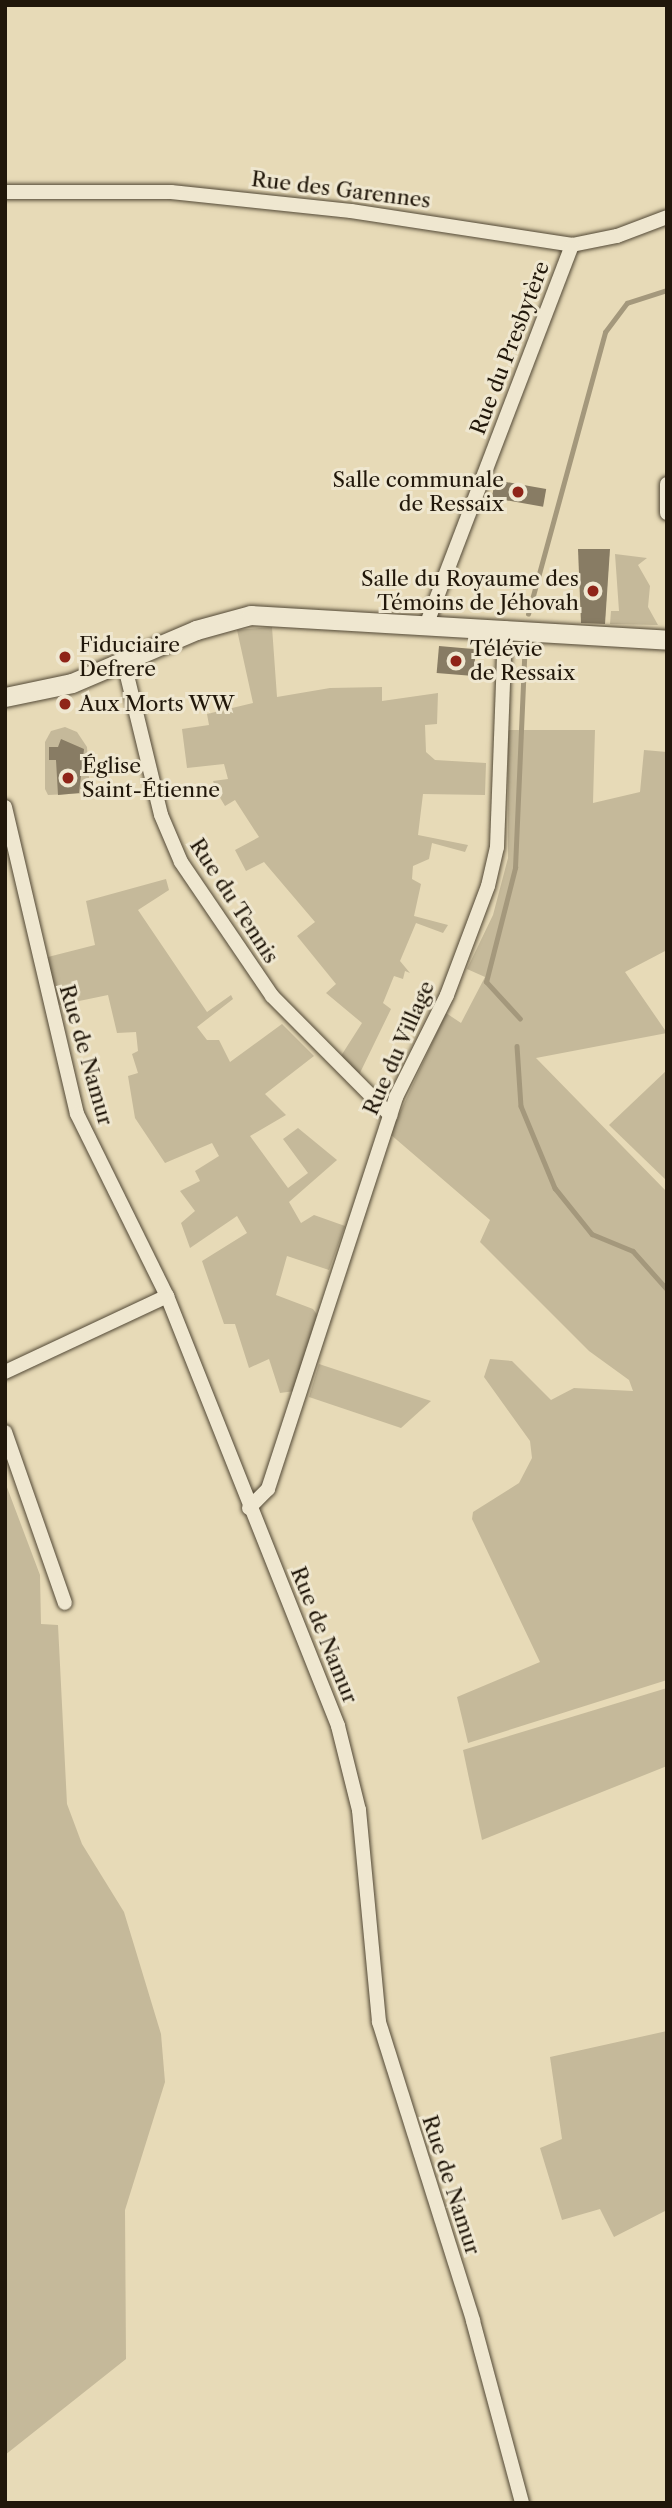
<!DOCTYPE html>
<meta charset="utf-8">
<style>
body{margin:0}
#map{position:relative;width:672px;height:2508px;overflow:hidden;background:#e7dab7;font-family:"Libre Caslon Text",serif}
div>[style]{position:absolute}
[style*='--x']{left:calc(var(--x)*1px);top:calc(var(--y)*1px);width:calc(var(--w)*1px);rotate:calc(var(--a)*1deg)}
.green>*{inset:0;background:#c5b99a}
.stream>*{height:4.5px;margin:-2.25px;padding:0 2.25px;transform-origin:2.25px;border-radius:2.25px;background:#a4987c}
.building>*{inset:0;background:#887c64;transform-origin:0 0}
.roads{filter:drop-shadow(0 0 2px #524835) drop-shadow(0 0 2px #524835)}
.street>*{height:14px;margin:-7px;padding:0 7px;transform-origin:7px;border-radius:7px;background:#efe7d0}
.secondary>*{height:19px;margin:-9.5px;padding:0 9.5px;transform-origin:9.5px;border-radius:9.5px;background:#efe7d0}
.dots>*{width:19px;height:19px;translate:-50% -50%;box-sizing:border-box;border:4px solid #efe7d0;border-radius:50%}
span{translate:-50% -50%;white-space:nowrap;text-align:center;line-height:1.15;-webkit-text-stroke:6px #efe7d0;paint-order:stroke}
.street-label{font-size:21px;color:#21170a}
.poi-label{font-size:21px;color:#21170a}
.right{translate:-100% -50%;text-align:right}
.left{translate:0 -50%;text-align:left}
.frame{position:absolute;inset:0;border:7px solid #21170a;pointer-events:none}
</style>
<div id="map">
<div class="green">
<div style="clip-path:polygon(615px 554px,647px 558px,638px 565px,650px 586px,648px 607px,658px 625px,610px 624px,611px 611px,619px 611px)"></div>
<div style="clip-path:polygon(272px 627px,277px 697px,330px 688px,382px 687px,382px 701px,438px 693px,437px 724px,425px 725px,426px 752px,435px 760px,486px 763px,485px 795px,423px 794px,418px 835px,468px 845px,465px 852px,432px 843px,429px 859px,413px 866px,412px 879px,421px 884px,414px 916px,448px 925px,443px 933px,416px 923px,400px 961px,410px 973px,405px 971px,403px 979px,394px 976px,383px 1003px,391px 1009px,358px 1077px,339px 1059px,362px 1023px,326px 993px,336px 984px,297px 936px,315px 922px,264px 862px,246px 871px,235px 850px,259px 837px,235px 800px,225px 806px,219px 796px,213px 781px,228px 779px,224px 764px,187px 768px,182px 729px,209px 725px,207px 714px,253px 703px,237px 630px)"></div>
<div style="clip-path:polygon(65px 727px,77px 732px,87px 747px,90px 793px,48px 795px,45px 789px,45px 742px,51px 731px)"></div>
<div style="clip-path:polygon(508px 730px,595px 730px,593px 803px,640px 792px,644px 750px,667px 752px,667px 950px,625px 972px,667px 1033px,536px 1058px,667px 1192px,667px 1680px,468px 1743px,457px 1697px,540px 1662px,472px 1519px,473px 1512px,519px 1483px,532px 1458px,530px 1441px,484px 1377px,490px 1359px,512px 1361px,551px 1400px,574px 1388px,633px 1391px,629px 1380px,589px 1351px,480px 1242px,490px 1220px,390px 1134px,446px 1013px,461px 1023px,485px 977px,467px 969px,493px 915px,508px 858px)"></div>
<div style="clip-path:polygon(166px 879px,169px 890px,138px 910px,207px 1012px,231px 995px,233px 999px,197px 1027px,207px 1040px,219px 1040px,230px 1062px,282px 1024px,314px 1056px,265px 1094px,286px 1115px,250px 1136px,288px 1188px,308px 1173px,283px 1139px,298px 1128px,337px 1160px,289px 1202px,301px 1223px,314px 1215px,345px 1226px,329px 1270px,287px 1256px,276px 1295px,313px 1309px,318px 1316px,295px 1391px,280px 1393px,269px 1359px,249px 1368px,235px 1324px,224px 1324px,202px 1261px,247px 1233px,237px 1216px,190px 1248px,181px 1223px,195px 1211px,180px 1191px,200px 1181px,195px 1171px,219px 1156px,212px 1143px,165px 1163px,135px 1118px,128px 1076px,138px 1073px,132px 1054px,138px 1051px,136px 1032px,117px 1033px,108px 995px,55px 1006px,44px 958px,95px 945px,86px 901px)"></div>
<div style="clip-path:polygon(667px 1070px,667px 1181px,609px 1125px)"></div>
<div style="clip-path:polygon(319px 1364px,431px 1401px,401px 1428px,309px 1397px)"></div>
<div style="clip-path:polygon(5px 1482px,40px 1575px,41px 1624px,58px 1625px,67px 1804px,82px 1844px,124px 1912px,161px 2034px,165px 2082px,125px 2210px,126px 2359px,5px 2455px)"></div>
<div style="clip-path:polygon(667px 1688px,667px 1766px,482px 1840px,463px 1750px)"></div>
<div style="clip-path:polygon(667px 2031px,667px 2210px,614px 2237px,600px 2209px,562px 2220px,540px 2148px,562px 2139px,550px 2057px)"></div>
</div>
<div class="stream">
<div style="--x:528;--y:614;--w:292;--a:-74.7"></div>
<div style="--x:605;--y:332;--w:36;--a:-53"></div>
<div style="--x:627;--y:303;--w:42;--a:-18"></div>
<div style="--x:520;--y:1019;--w:50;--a:-132.6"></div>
<div style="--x:486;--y:982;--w:118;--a:-75.7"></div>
<div style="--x:515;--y:868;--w:226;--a:-87.5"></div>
<div style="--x:517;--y:1046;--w:60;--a:86.2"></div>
<div style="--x:521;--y:1106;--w:89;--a:67.5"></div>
<div style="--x:555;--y:1188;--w:59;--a:51.2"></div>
<div style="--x:592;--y:1234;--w:44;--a:22.5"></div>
<div style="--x:633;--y:1251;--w:51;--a:48.2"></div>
</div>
<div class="building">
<div style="left:495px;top:480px;width:52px;height:18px;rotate:10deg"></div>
<div style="clip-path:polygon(578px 549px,610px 549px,605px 624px,581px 623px)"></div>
<div style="left:439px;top:646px;width:37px;height:27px;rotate:5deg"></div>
<div style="clip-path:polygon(61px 739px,84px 749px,79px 793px,58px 795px,56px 760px,49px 760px,49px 747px,58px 747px)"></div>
</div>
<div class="roads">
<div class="street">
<div style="--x:5;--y:192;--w:166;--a:0"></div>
<div style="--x:171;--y:192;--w:181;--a:6"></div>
<div style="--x:351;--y:211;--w:224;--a:8.7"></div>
<div style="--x:572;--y:245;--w:46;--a:-11.3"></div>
<div style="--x:617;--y:236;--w:53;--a:-20.8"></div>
<div style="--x:667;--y:484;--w:29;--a:90"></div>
<div style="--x:427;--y:623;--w:405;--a:-69"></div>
<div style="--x:124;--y:663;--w:156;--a:76.3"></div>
<div style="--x:161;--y:815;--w:51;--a:66.9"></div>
<div style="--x:181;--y:862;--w:162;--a:55.8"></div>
<div style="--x:272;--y:996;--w:168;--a:45.2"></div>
<div style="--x:5;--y:807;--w:315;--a:76.8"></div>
<div style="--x:77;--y:1114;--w:203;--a:63.7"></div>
<div style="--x:167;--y:1296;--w:463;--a:68.3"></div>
<div style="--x:338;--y:1726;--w:87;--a:76"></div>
<div style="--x:359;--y:1810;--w:213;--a:84.6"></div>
<div style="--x:379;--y:2022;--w:313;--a:72.5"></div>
<div style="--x:473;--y:2321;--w:188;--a:74.9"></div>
<div style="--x:5;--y:1372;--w:179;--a:-25.1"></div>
<div style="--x:5;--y:1432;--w:181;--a:70.7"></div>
<div style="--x:249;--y:1508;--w:27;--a:-45"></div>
<div style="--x:268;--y:1489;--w:412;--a:-71.9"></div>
<div style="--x:396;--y:1097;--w:114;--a:-63.4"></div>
<div style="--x:447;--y:995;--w:116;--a:-69.4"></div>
<div style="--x:488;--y:886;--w:40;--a:-77"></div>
<div style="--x:497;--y:847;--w:219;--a:-87.9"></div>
</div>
<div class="secondary">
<div style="--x:5;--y:697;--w:68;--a:-11.8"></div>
<div style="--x:72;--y:683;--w:135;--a:-23.1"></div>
<div style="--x:196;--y:630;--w:57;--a:-15.3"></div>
<div style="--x:251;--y:615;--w:417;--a:3.4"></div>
</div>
</div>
<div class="dots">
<div style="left:518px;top:492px;background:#8f2418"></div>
<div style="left:593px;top:591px;background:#8f2418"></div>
<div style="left:65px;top:657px;background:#8f2418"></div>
<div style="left:456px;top:661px;background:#8f2418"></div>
<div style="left:65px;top:704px;background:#8f2418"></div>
<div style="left:68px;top:778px;background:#8f2418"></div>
</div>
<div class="street-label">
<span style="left:341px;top:190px;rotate:7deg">Rue des Garennes</span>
<span style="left:510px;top:348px;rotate:-69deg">Rue du Presbytère</span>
<span style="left:234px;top:901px;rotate:57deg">Rue du Tennis</span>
<span style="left:399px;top:1048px;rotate:-66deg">Rue du Village</span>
<span style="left:86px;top:1055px;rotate:74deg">Rue de Namur</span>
<span style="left:324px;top:1635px;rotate:68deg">Rue de Namur</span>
<span style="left:451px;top:2185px;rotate:72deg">Rue de Namur</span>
</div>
<div class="poi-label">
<span class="right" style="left:504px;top:492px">Salle communale<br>de Ressaix</span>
<span class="right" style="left:579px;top:591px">Salle du Royaume des<br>Témoins de Jéhovah</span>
<span class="left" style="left:79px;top:657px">Fiduciaire<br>Defrere</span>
<span class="left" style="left:470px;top:661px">Télévie<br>de Ressaix</span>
<span class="left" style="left:79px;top:704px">Aux Morts WW</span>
<span class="left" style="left:82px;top:778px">Église<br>Saint-Étienne</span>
</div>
<div class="frame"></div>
</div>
